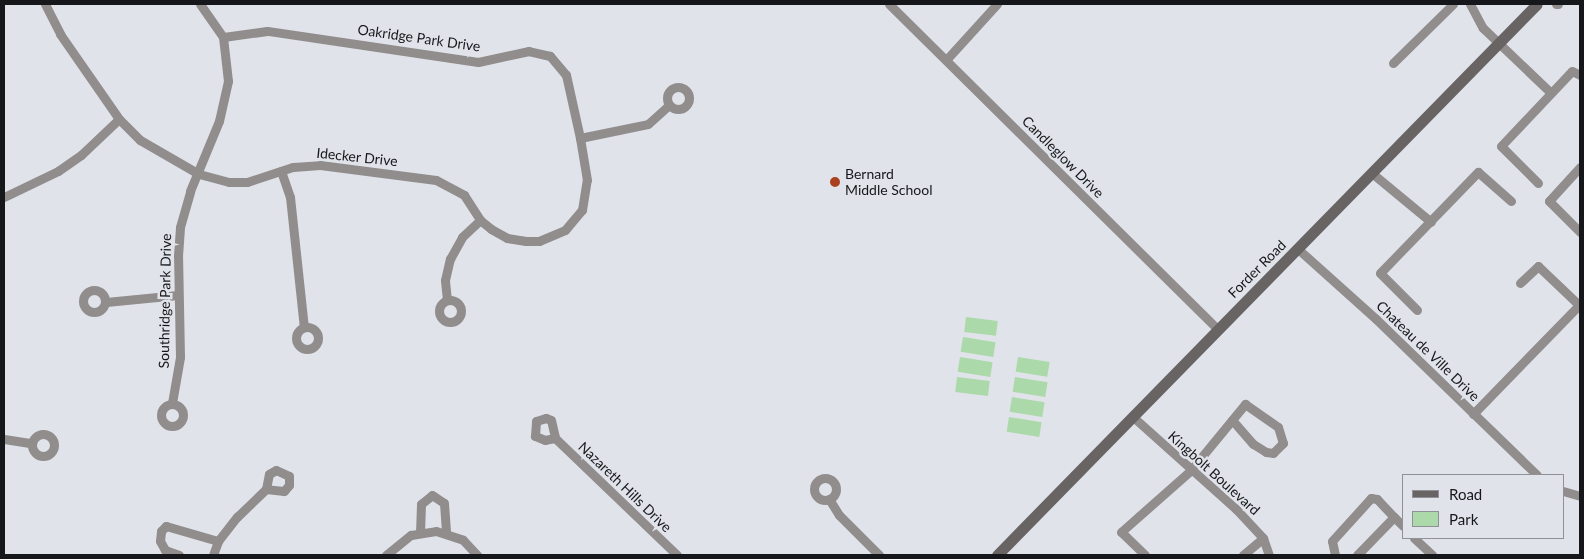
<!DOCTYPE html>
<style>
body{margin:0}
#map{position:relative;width:1584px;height:559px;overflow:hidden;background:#e1e3ea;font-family:Lato,sans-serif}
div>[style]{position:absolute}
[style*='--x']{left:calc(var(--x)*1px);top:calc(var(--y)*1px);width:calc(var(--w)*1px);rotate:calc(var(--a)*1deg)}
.green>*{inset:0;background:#abd9aa;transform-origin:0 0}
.street>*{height:9px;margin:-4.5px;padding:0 4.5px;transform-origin:4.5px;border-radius:4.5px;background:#918d8d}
.street>.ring{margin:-4.5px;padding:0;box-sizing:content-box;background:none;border:9px solid #918d8d;border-radius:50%}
.secondary>*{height:11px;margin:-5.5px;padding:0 5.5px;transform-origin:5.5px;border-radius:5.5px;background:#696464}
.dots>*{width:14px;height:14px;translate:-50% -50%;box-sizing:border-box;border:2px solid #e1e3ea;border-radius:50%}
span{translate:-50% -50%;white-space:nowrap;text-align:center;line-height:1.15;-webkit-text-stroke:5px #e1e3ea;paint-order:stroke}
.street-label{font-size:14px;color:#16171a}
.poi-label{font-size:14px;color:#16171a}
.left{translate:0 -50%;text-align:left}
.frame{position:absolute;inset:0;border:5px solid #16171a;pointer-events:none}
.legend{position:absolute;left:1402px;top:474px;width:162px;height:65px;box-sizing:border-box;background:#e1e3ea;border:1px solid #909197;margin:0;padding:6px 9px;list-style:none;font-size:15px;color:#16171a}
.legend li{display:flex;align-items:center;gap:10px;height:25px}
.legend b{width:25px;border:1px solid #909197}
</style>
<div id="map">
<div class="green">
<div style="left:966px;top:317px;width:32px;height:15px;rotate:7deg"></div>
<div style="left:963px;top:337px;width:33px;height:15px;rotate:9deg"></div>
<div style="left:960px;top:357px;width:33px;height:15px;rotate:9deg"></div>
<div style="left:1018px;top:357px;width:32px;height:15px;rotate:9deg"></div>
<div style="left:957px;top:377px;width:33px;height:15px;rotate:7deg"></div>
<div style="left:1015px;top:377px;width:33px;height:15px;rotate:9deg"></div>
<div style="left:1012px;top:397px;width:33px;height:15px;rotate:9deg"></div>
<div style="left:1009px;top:417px;width:33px;height:15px;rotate:9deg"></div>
</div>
<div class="street">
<div style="--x:45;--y:4;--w:34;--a:63"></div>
<div style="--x:60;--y:34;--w:103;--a:55.2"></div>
<div style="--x:119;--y:119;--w:30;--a:45"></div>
<div style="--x:140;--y:140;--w:68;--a:30"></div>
<div style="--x:199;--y:174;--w:31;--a:15"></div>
<div style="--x:229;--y:182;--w:18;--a:0"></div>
<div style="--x:247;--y:182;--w:48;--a:-18.1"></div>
<div style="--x:293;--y:167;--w:27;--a:-4"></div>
<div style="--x:320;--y:165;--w:117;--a:7.4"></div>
<div style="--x:436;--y:180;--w:32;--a:28"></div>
<div style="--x:464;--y:195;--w:30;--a:57"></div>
<div style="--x:480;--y:220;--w:14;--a:39"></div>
<div style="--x:491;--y:229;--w:18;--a:29"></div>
<div style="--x:507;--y:238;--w:19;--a:9"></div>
<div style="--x:526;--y:241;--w:13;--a:0"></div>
<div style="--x:539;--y:241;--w:28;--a:-23"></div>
<div style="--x:565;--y:230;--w:26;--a:-50"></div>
<div style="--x:582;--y:210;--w:30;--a:-81"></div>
<div style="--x:587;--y:180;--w:43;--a:-99.5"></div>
<div style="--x:580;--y:138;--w:65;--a:-102.5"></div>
<div style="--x:566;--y:75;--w:25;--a:-130"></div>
<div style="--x:550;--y:56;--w:22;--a:-167"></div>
<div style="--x:529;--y:51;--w:52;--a:167.8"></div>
<div style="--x:478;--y:62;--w:213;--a:-171.6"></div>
<div style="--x:267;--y:31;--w:44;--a:172.2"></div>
<div style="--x:889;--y:4;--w:463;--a:44.7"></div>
<div style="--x:1470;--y:4;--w:27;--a:62"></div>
<div style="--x:1483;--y:28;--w:93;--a:43.7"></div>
<div style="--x:1556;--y:4;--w:2;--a:0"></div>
<div style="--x:946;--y:60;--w:76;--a:-47.7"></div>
<div style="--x:1393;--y:63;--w:84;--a:-44.5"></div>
<div class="ring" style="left:667px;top:87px;width:13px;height:13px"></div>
<div style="--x:580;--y:138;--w:69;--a:-11.6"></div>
<div style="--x:648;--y:124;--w:28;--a:-42"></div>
<div style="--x:1580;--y:167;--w:46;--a:132.4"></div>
<div style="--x:1549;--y:201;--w:44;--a:45"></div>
<div style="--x:281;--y:171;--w:28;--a:71"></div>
<div style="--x:290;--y:197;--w:131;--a:83.9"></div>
<div style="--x:1373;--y:174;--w:75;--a:39.6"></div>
<div style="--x:1538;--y:183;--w:52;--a:-135"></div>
<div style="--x:1501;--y:146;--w:103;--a:-46.6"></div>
<div style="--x:1572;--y:71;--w:9;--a:27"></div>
<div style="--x:4;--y:197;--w:60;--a:-25.7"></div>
<div style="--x:58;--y:171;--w:28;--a:-35"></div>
<div style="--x:81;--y:155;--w:52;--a:-43.5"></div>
<div style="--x:1298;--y:249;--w:105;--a:41.9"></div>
<div style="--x:1376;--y:319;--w:224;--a:44.1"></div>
<div style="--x:1520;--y:283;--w:25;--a:-43"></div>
<div style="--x:1538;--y:266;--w:58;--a:43.6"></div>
<div class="ring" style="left:83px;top:290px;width:13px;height:13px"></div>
<div class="ring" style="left:439px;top:300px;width:13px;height:13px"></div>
<div style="--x:447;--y:300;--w:20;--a:-96"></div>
<div style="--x:445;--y:280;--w:22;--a:-77"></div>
<div style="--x:450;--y:259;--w:25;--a:-61"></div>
<div style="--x:462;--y:237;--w:25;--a:-43"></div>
<div style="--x:106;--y:302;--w:72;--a:-5.6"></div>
<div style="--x:1417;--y:310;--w:52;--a:-135"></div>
<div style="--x:1380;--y:273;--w:141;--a:-45.9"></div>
<div style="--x:1478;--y:172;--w:44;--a:41.3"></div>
<div class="ring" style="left:296px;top:327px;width:13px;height:13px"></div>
<div style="--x:172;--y:403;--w:47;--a:-80.1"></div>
<div style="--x:180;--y:357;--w:101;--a:-91.1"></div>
<div style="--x:178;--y:256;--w:29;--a:-86"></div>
<div style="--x:180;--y:227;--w:37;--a:-74"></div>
<div style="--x:190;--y:191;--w:76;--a:-67.5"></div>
<div style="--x:219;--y:121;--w:41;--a:-77.3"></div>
<div style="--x:228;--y:81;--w:44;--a:-96.5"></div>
<div style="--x:223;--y:37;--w:40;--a:-124.9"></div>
<div class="ring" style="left:161px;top:404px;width:13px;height:13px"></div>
<div style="--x:1473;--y:414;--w:152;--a:-45.8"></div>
<div style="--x:1132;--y:416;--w:140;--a:41.8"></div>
<div style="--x:1236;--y:509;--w:40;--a:47"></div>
<div style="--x:1263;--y:538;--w:18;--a:71"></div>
<div class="ring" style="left:32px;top:434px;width:13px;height:13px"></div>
<div style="--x:555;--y:438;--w:10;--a:169"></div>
<div style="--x:545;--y:440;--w:11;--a:-158"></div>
<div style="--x:535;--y:436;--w:15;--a:-86"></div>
<div style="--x:536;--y:421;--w:10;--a:-17"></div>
<div style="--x:546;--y:418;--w:5;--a:22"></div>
<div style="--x:551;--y:420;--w:18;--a:77"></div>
<div style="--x:555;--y:438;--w:169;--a:43.8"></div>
<div style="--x:4;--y:439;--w:26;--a:9"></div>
<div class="ring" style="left:814px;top:478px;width:13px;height:13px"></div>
<div style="--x:1563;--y:491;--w:18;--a:16"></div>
<div style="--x:829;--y:499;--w:19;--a:58"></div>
<div style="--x:839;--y:515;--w:57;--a:45"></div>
<div style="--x:420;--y:533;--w:29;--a:-88"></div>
<div style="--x:421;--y:504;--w:14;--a:-39"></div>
<div style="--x:432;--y:495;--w:14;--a:34"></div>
<div style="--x:444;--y:503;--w:30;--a:86"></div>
<div style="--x:1414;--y:538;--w:25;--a:43"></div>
<div style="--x:179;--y:555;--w:15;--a:-160"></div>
<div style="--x:165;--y:550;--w:10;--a:-119"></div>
<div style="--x:160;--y:541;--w:10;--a:-84"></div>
<div style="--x:161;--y:531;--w:7;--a:-45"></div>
<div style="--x:166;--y:526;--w:54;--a:16.1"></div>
<div style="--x:213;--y:555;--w:15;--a:-70"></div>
<div style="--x:218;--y:541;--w:31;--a:-52"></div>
<div style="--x:237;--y:517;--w:40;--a:-44"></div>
<div style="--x:266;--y:489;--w:15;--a:-79"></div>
<div style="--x:269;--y:474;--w:8;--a:-30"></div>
<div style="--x:276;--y:470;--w:14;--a:25"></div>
<div style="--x:289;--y:476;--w:9;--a:90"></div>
<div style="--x:289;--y:485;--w:8;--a:130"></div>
<div style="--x:284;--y:491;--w:18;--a:-174"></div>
<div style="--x:386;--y:555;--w:32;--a:-39"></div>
<div style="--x:411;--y:535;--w:25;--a:-9"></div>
<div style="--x:436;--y:531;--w:28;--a:18"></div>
<div style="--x:463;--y:540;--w:21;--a:47"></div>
<div style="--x:1145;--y:555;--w:33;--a:-136"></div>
<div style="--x:1121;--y:532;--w:92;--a:-41.5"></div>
<div style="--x:1190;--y:471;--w:87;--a:-50.6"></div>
<div style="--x:1245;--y:404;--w:40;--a:34.9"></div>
<div style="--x:1278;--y:427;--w:17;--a:73"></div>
<div style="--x:1283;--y:443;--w:14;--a:135"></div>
<div style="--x:1273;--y:453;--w:7;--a:-172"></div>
<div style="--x:1266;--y:452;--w:15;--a:-148"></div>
<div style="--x:1253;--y:444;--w:32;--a:-131"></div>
<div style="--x:1243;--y:555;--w:26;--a:-40"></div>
<div style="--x:1335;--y:555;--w:14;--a:-102"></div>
<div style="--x:1332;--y:541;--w:58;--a:-47.8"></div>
<div style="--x:1371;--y:498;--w:6;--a:9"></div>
<div style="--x:1377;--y:499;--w:25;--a:47"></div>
<div style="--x:1357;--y:555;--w:53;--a:-45.8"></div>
<div style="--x:1394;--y:517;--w:13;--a:45"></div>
</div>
<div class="secondary">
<div style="--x:997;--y:555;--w:771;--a:-45.58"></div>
</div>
<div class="dots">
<div style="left:835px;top:182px;background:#a94120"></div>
</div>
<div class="street-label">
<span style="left:419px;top:38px;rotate:8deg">Oakridge Park Drive</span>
<span style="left:357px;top:157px;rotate:6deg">Idecker Drive</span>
<span style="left:1063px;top:157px;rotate:45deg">Candleglow Drive</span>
<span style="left:1257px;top:269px;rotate:-45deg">Forder Road</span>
<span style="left:165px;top:301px;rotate:-89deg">Southridge Park Drive</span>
<span style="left:1428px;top:351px;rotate:44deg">Chateau de Ville Drive</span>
<span style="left:1214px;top:473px;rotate:42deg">Kingbolt Boulevard</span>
<span style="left:625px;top:487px;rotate:44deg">Nazareth Hills Drive</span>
</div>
<div class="poi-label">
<span class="left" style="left:845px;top:182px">Bernard<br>Middle School</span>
</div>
<div class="frame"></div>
<ul class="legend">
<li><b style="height:6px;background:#696464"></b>Road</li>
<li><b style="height:14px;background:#abd9aa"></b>Park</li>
</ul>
</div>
